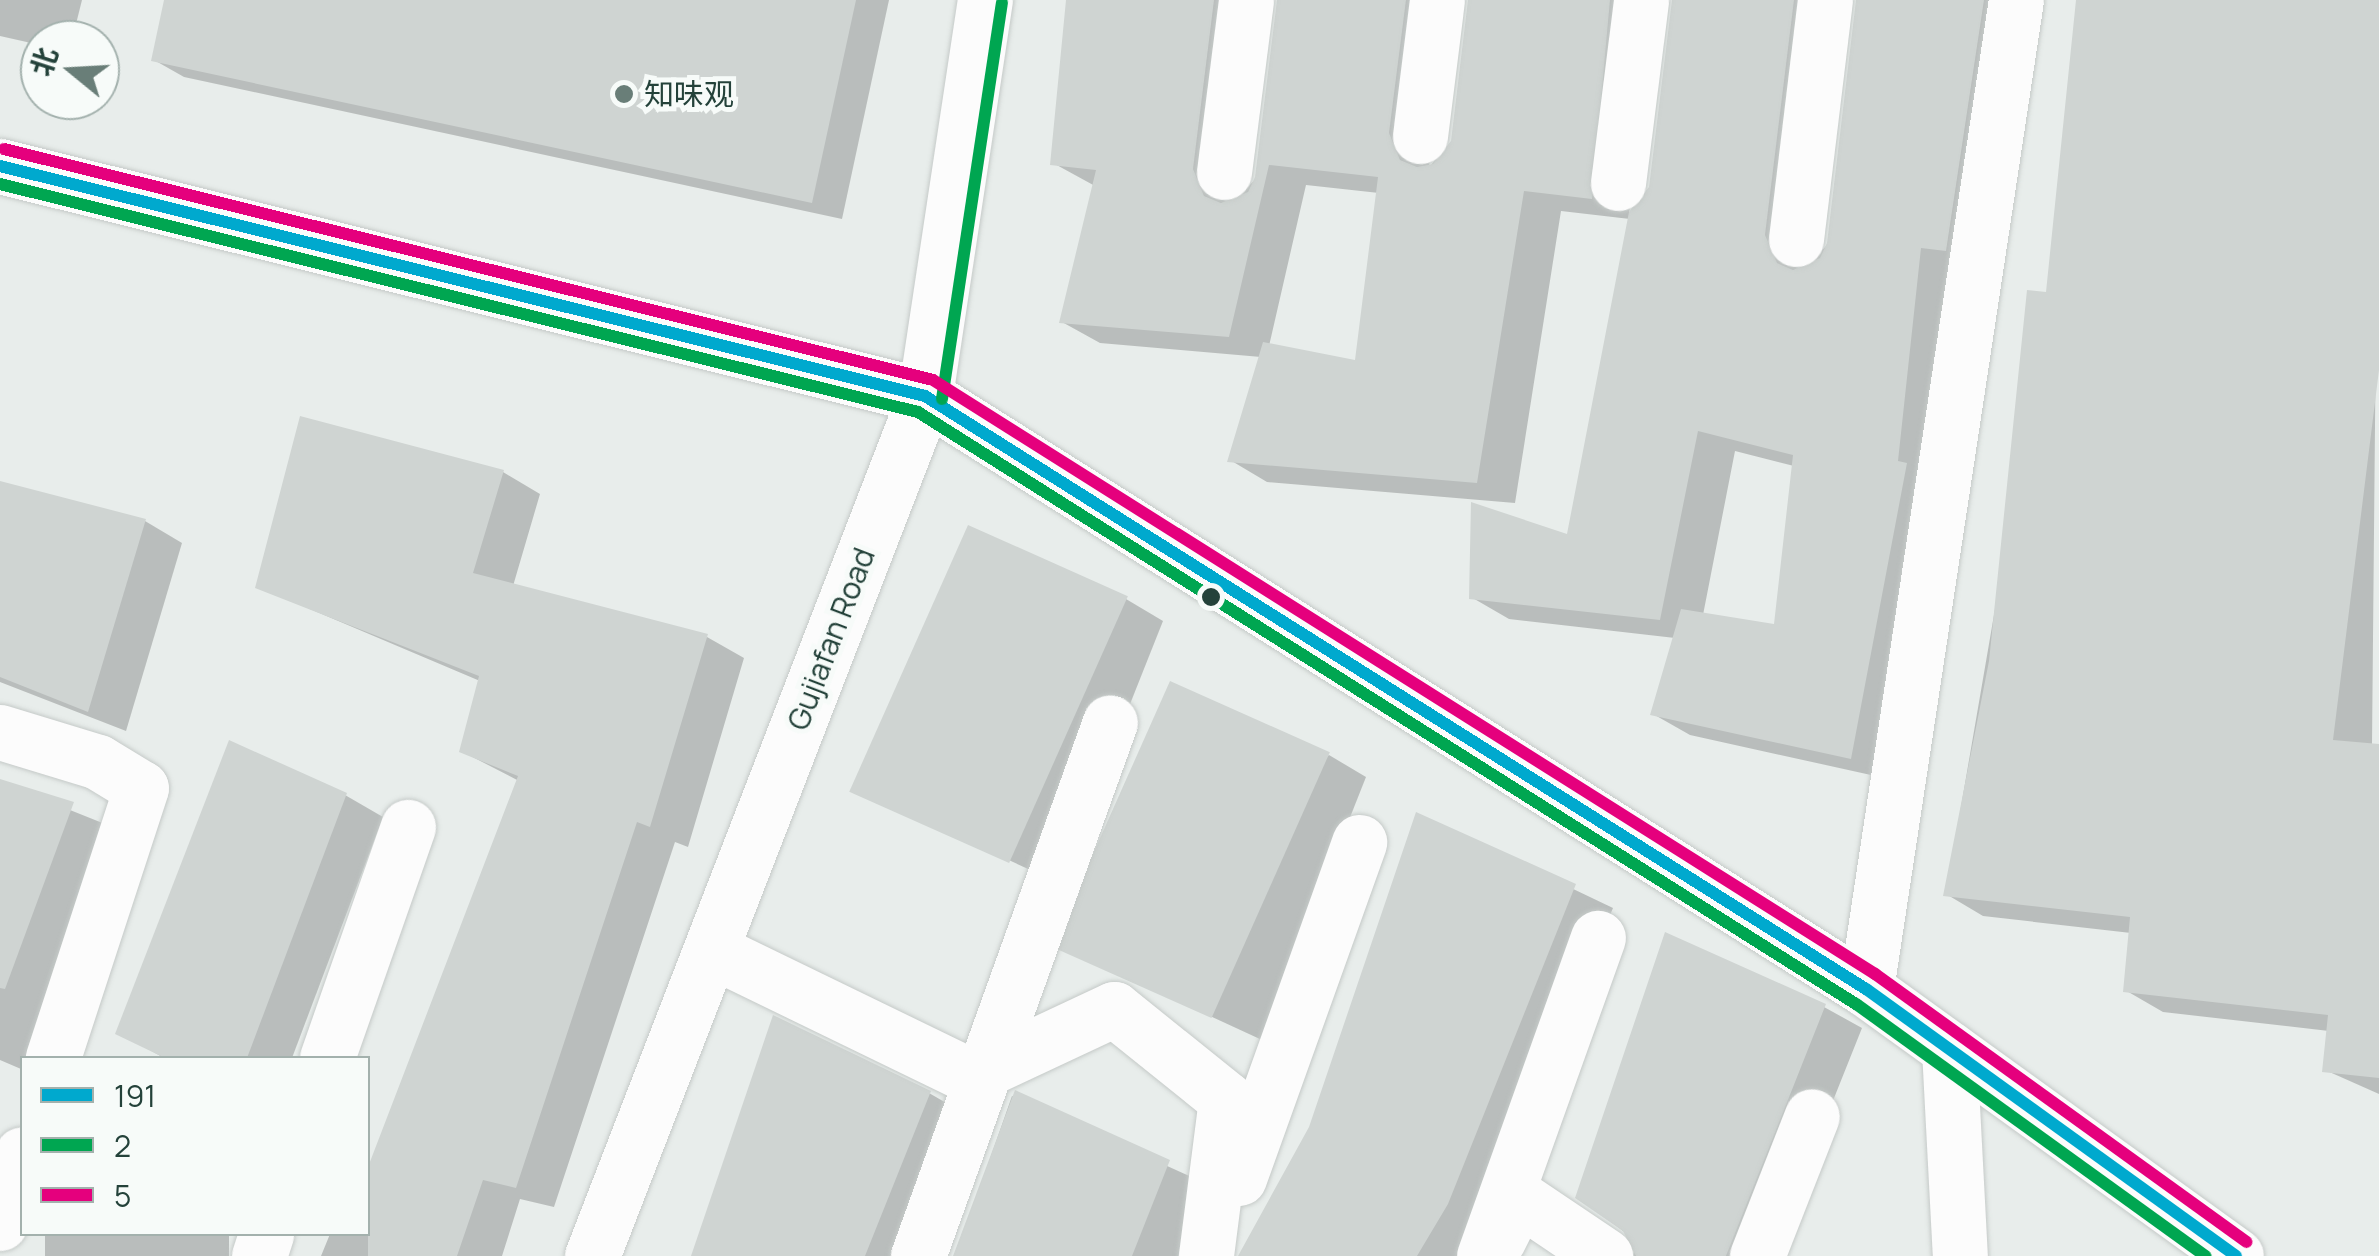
<!DOCTYPE html>
<meta charset="utf-8">
<style>
body{margin:0}
#map{position:relative;width:2379px;height:1256px;overflow:hidden;background:#e8edeb;font-family:Manrope,"Noto Sans SC",sans-serif}
div>[style]{position:absolute}
[style*='--x']{left:calc(var(--x)*1px);top:calc(var(--y)*1px);width:calc(var(--w)*1px);rotate:calc(var(--a)*1deg)}
.shadow>*{inset:0;background:#0003;transform-origin:0 0}
.building>*{inset:0;background:#cfd4d2;transform-origin:0 0}
.roads{filter:drop-shadow(0 0 2px #c5cac8) drop-shadow(0 0 2px #c5cac8)}
.street>*{height:55px;margin:-27.5px;padding:0 27.5px;transform-origin:27.5px;border-radius:27.5px;background:#fcfcfc}
.secondary>*{height:55px;margin:-27.5px;padding:0 27.5px;transform-origin:27.5px;border-radius:27.5px;background:#fcfcfc}
.bus-1>*{height:12px;margin:-6px;padding:0 6px;transform-origin:6px;border-radius:6px;background:#00a9ce}
.bus-2>*{height:12px;margin:-6px;padding:0 6px;transform-origin:6px;border-radius:6px;background:#00a651}
.bus-3>*{height:12px;margin:-6px;padding:0 6px;transform-origin:6px;border-radius:6px;background:#e5007d}
.dots>*{width:28px;height:28px;translate:-50% -50%;box-sizing:border-box;border:5px solid #f7fbf9;border-radius:50%}
span{translate:-50% -50%;white-space:nowrap;text-align:center;line-height:1.15;-webkit-text-stroke:10px #f7fbf9;paint-order:stroke}
.poi-label{font-size:30px;color:#24423a}
.left{translate:0 -50%;text-align:left}
.street-label{font-size:30px;color:#24423a}
.legend{position:absolute;left:20px;top:1056px;width:350px;height:180px;box-sizing:border-box;background:#f7fbf9;border:2px solid #a3b1ad;margin:0;padding:12px 18px;list-style:none;font-size:30px;color:#24423a}
.legend li{display:flex;align-items:center;gap:20px;height:50px}
.legend b{width:50px;border:2px solid #a3b1ad}
.north{position:absolute;left:20px;top:20px;width:100px;height:100px;box-sizing:border-box;background:#f7fbf9;border:2px solid #a3b1ad;border-radius:50%;rotate:288deg;font-size:28px;font-weight:700;line-height:40px;text-align:center;color:#24423a}
.north::after{content:'';display:block;margin:auto;width:35px;height:45px;background:#697e78;clip-path:polygon(50% 0,100% 100%,50% 72%,0 100%)}
</style>
<div id="map">
<div class="shadow">
<div style="clip-path:polygon(0 0,82px 0,72px 40px,40px 45px,0 36px)"></div>
<div style="clip-path:polygon(167px 0,889px 0,842px 219px,184px 77px,154px 60px)"></div>
<div style="clip-path:polygon(evenodd,1069px 0,1262px 0,1233px 201px,1257px 178px,1278px 0,1456px 0,1443px 17px,1429px 167px,1453px 142px,1470px 0,1661px 0,1647px 17px,1629px 215px,1651px 188px,1673px 0,1844px 0,1806px 267px,1829px 243px,1858px 0,2027px 0,1889px 779px,1690px 735px,1653px 714px,1675px 638px,1509px 619px,1471px 597px,1569px 537px,1630px 219px,1561px 211px,1515px 503px,1267px 482px,1230px 460px,1261px 357px,1100px 343px,1062px 322px,1095px 186px,1053px 163px,1069px 0,1306px 185px,1379px 193px,1357px 363px,1269px 346px,1306px 185px,1069px 0,1735px 451px,1794px 466px,1776px 627px,1703px 615px,1735px 451px)"></div>
<div style="clip-path:polygon(2078px 0,2379px 0,2372px 746px,2379px 747px,2379px 1094px,2325px 1070px,2329px 1031px,2163px 1012px,2125px 990px,2131px 933px,1983px 916px,1946px 894px,2049px 295px)"></div>
<div style="clip-path:polygon(503px 472px,540px 494px,513px 586px,707px 637px,744px 658px,688px 847px,675px 842px,554px 1207px,520px 1199px,502px 1256px,321px 1256px,330px 1234px,368px 1234px,368px 1174px,519px 781px,461px 751px,480px 681px,258px 587px)"></div>
<div style="clip-path:polygon(0 483px,145px 521px,182px 543px,126px 731px,0 682px)"></div>
<div style="clip-path:polygon(1126px 599px,1163px 621px,1059px 883px,877px 800px)"></div>
<div style="clip-path:polygon(1329px 755px,1366px 777px,1262px 1040px,1080px 956px)"></div>
<div style="clip-path:polygon(0 782px,110px 826px,21px 1069px,0 1060px)"></div>
<div style="clip-path:polygon(345px 795px,383px 817px,292px 1058px,164px 1058px,118px 1032px)"></div>
<div style="clip-path:polygon(1418px 815px,1613px 908px,1467px 1256px,1244px 1256px,1311px 1128px)"></div>
<div style="clip-path:polygon(1824px 1007px,1862px 1028px,1771px 1256px,1634px 1256px,1635px 1240px,1578px 1197px)"></div>
<div style="clip-path:polygon(929px 1093px,967px 1115px,910px 1256px,693px 1256px)"></div>
<div style="clip-path:polygon(1012px 1096px,1207px 1184px,1178px 1256px,956px 1256px)"></div>
<div style="left:45px;top:1234px;width:184px;height:23px"></div>
</div>
<div class="building">
<div style="clip-path:polygon(164px 0,856px 0,812px 203px,151px 61px)"></div>
<div style="clip-path:polygon(1066px 0,1214px 0,1193px 169px,1204px 196px,1221px 203px,1248px 192px,1255px 177px,1277px 0,1406px 0,1389px 133px,1400px 160px,1417px 167px,1433px 164px,1451px 141px,1468px 0,1610px 0,1592px 199px,1524px 191px,1477px 483px,1227px 462px,1263px 342px,1355px 360px,1378px 177px,1269px 165px,1229px 337px,1059px 323px,1096px 170px,1050px 165px)"></div>
<div style="clip-path:polygon(1672px 0,1794px 0,1765px 235px,1777px 263px,1793px 270px,1820px 258px,1827px 243px,1856px 0,1984px 0,1946px 251px,1921px 248px,1898px 461px,1907px 463px,1851px 759px,1650px 715px,1681px 609px,1774px 624px,1793px 455px,1698px 431px,1660px 620px,1469px 599px,1471px 502px,1567px 534px,1629px 212px,1649px 187px)"></div>
<div style="clip-path:polygon(2076px 0,2379px 0,2379px 370px,2333px 740px,2379px 744px,2379px 1078px,2322px 1072px,2328px 1015px,2123px 992px,2130px 917px,1943px 896px,1989px 661px,2027px 290px,2046px 292px)"></div>
<div style="clip-path:polygon(300px 416px,504px 470px,473px 573px,708px 634px,650px 827px,637px 822px,516px 1188px,483px 1180px,457px 1256px,368px 1256px,368px 1167px,518px 776px,459px 752px,479px 676px,255px 588px)"></div>
<div style="clip-path:polygon(0 481px,146px 519px,88px 712px,0 677px)"></div>
<div style="left:968px;top:525px;width:175px;height:292px;rotate:24deg"></div>
<div style="left:1170px;top:681px;width:175px;height:291px;rotate:24deg"></div>
<div style="clip-path:polygon(229px 740px,347px 793px,247px 1058px,165px 1058px,115px 1034px)"></div>
<div style="clip-path:polygon(0 779px,74px 802px,5px 989px,0 988px)"></div>
<div style="clip-path:polygon(1416px 812px,1576px 884px,1448px 1204px,1417px 1256px,1238px 1256px,1309px 1127px)"></div>
<div style="clip-path:polygon(1665px 932px,1826px 1004px,1726px 1256px,1636px 1256px,1623px 1231px,1575px 1198px)"></div>
<div style="clip-path:polygon(773px 1015px,931px 1091px,865px 1256px,691px 1256px)"></div>
<div style="clip-path:polygon(1015px 1090px,1170px 1160px,1132px 1256px,953px 1256px)"></div>
</div>
<div class="roads">
<div class="street">
<div style="--x:1420;--y:136;--w:137;--a:-82.9"></div>
<div style="--x:1224;--y:172;--w:173;--a:-82.7"></div>
<div style="--x:1618;--y:183;--w:184;--a:-82.8"></div>
<div style="--x:1796;--y:239;--w:241;--a:-83.1"></div>
<div style="--x:0;--y:732;--w:102;--a:17"></div>
<div style="--x:98;--y:762;--w:50;--a:31.2"></div>
<div style="--x:141;--y:788;--w:284;--a:108.1"></div>
<div style="--x:711;--y:950;--w:289;--a:25.9"></div>
<div style="--x:971;--y:1076;--w:158;--a:-25.1"></div>
<div style="--x:1114;--y:1009;--w:144;--a:38.8"></div>
<div style="--x:1226;--y:1099;--w:158;--a:97.3"></div>
<div style="--x:1866;--y:989;--w:1000;--a:-81.38"></div>
<div style="--x:1949;--y:1049;--w:207;--a:87"></div>
<div style="--x:327;--y:1058;--w:245;--a:-70.7"></div>
<div style="--x:1239;--y:1178;--w:357;--a:-70.3"></div>
<div style="--x:0;--y:1223;--w:72;--a:-72.3"></div>
<div style="--x:1498;--y:1240;--w:47;--a:-63.4"></div>
<div style="--x:1519;--y:1198;--w:104;--a:34"></div>
<div style="--x:259;--y:1256;--w:23;--a:-72"></div>
<div style="--x:918;--y:1256;--w:567;--a:-70.22"></div>
<div style="--x:1484;--y:1256;--w:338;--a:-70.3"></div>
<div style="--x:1757;--y:1256;--w:150;--a:-68.6"></div>
</div>
<div class="secondary">
<div style="--x:0;--y:166;--w:953;--a:13.96"></div>
<div style="--x:925;--y:396;--w:1112;--a:32.22"></div>
<div style="--x:1866;--y:989;--w:456;--a:35.8"></div>
<div style="--x:592;--y:1256;--w:922;--a:-68.83"></div>
<div style="--x:925;--y:396;--w:401;--a:-81.4"></div>
</div>
</div>
<div class="bus-1">
<div style="--x:0;--y:166;--w:953;--a:13.96"></div>
<div style="--x:925;--y:396;--w:1112;--a:32.22"></div>
<div style="--x:1866;--y:989;--w:456;--a:35.8"></div>
</div>
<div class="bus-2">
<div style="--x:0;--y:184;--w:946;--a:13.95"></div>
<div style="--x:918;--y:412;--w:1109;--a:32.26"></div>
<div style="--x:1856;--y:1004;--w:431;--a:35.8"></div>
<div style="--x:942;--y:399;--w:401;--a:-81.4"></div>
</div>
<div class="bus-3">
<div style="--x:4;--y:149;--w:957;--a:13.96"></div>
<div style="--x:933;--y:380;--w:1114;--a:32.23"></div>
<div style="--x:1875;--y:974;--w:458;--a:35.8"></div>
</div>
<div class="dots">
<div style="left:624px;top:94px;background:#697e78"></div>
<div style="left:1211px;top:597px;background:#24423a"></div>
</div>
<div class="poi-label">
<span class="left" style="left:644px;top:94px">知味观</span>
</div>
<div class="street-label">
<span style="left:831px;top:639px;rotate:-69deg">Gujiafan Road</span>
</div>
<ul class="legend">
<li><b style="height:12px;background:#00a9ce"></b>191</li>
<li><b style="height:12px;background:#00a651"></b>2</li>
<li><b style="height:12px;background:#e5007d"></b>5</li>
</ul>
<div class="north">北</div>
</div>
